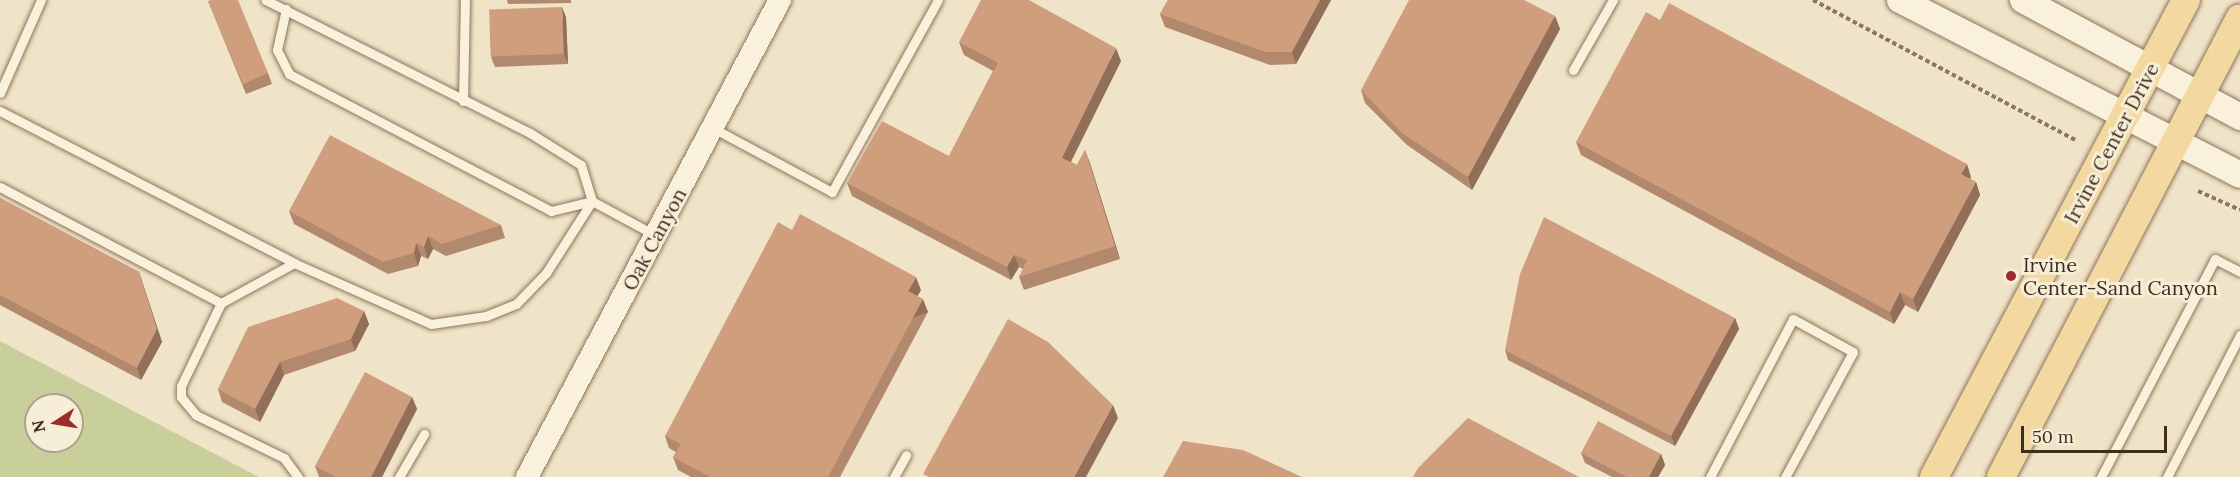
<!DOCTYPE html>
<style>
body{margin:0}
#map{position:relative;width:2240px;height:477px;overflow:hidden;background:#f0e4c8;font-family:Lora,serif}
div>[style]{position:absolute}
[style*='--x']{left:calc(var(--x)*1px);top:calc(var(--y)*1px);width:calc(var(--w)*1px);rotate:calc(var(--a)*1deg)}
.green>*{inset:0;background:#c9cf9b}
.path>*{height:4px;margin-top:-2px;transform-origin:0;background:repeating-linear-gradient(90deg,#8d765c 0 4.5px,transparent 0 7.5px)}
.roads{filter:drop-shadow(0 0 2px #8d765c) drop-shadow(0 0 2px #8d765c)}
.service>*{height:9px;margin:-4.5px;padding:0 4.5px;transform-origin:4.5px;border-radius:4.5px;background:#faf1dc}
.tertiary>*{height:22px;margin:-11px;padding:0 11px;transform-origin:11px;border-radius:11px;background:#faf1dc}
.secondary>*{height:26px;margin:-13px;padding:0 13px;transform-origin:13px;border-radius:13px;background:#faf1dc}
.primary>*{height:28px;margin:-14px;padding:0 14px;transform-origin:14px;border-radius:14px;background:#f3d9a0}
.wall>*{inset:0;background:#b2896c}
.shaded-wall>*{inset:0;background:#916f58;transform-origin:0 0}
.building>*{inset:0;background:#cf9f7d;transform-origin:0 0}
.dots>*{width:16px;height:16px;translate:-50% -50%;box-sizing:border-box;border:3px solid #f7eed8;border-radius:50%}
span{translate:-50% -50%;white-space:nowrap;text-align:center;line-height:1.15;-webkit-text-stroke:6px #f7eed8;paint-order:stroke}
.street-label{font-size:20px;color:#3d2e20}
.poi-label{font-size:20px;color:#3d2e20}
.left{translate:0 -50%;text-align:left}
.north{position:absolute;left:24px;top:393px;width:60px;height:60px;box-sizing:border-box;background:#f7eed8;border:2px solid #ada18e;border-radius:50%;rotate:258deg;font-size:16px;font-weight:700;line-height:24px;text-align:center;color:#3d2e20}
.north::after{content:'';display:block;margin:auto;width:21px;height:27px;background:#9e2a2b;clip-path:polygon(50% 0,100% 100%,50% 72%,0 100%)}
.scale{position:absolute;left:2021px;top:426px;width:146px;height:27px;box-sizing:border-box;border:3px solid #3d2e20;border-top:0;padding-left:8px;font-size:18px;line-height:21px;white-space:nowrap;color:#3d2e20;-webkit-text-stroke:4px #f7eed8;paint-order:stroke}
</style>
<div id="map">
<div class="green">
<div style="clip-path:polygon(evenodd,0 341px,259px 477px,0 477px,0 341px,36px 405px,72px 405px,72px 441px,36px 441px,36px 405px)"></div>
</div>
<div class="path">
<div style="--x:1813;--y:0;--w:299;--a:28.1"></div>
<div style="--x:2198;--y:191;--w:46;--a:24.3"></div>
</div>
<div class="roads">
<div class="service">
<div style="--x:286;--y:9;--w:42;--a:102.4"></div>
<div style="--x:277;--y:50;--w:27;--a:63"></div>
<div style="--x:289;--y:74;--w:296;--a:27.6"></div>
<div style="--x:551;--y:211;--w:42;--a:-13.7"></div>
<div style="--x:592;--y:201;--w:72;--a:28.4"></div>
<div style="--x:1573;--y:70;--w:81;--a:-60.3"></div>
<div style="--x:0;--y:93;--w:102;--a:-66.2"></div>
<div style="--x:463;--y:101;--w:101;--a:-88.9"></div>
<div style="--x:0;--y:111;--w:331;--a:27.3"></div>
<div style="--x:294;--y:263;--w:150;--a:24"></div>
<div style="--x:431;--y:324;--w:56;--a:-8.3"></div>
<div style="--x:486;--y:316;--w:32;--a:-22"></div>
<div style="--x:516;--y:304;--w:43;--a:-45.9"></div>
<div style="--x:546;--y:273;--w:85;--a:-57.4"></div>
<div style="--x:592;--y:201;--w:38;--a:-107"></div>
<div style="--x:581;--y:165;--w:60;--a:-147.9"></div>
<div style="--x:530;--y:133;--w:296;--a:-153.3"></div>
<div style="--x:713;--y:128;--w:135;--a:28.3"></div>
<div style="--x:832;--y:192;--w:219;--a:-61.1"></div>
<div style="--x:0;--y:187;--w:250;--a:27.7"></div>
<div style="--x:294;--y:263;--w:83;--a:151.3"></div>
<div style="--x:221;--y:303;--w:92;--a:115.7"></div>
<div style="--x:181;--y:386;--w:11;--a:90"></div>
<div style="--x:181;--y:397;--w:23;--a:50"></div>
<div style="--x:196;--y:415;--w:98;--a:26"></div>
<div style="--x:284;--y:458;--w:24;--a:54"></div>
<div style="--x:399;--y:477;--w:50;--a:-59.8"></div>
<div style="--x:894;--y:477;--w:25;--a:-61"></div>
<div style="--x:1710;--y:477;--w:178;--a:-62.3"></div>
<div style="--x:1793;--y:319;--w:68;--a:28.8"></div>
<div style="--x:1853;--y:352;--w:142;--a:118.5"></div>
<div style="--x:2101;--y:477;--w:246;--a:-62.4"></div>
<div style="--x:2215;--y:259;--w:28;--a:27"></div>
<div style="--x:2167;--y:477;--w:160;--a:-62.8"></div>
</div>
<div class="tertiary">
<div style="--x:527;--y:477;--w:540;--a:-62.06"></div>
</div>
<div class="secondary">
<div style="--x:1900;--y:0;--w:382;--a:27.2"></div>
<div style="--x:2023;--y:0;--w:247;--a:28.3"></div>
</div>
<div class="primary">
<div style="--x:1934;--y:477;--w:539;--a:-62.15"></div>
<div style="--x:2001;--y:477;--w:517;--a:-62.49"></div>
</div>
</div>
<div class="wall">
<div style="clip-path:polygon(507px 0,571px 0,571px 3px,508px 4px)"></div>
<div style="clip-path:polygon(1168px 0,1331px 0,1296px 64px,1270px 65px,1165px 27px,1160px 14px)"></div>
<div style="clip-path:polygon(208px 1px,268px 73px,272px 84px,246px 94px)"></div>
<div style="clip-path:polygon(1555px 16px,1560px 29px,1472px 190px,1407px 145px,1365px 103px,1361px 90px)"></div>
<div style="clip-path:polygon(566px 17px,568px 64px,495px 67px,491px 57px)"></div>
<div style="clip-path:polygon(959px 42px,1121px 61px,1071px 162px,1077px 165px,1085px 150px,1120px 259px,1024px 290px,1019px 277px,1023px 269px,1019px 267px,1011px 280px,852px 196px,847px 183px,949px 156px,993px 71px,964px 55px)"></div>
<div style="clip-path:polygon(1576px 142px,1971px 177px,1970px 179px,1976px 182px,1980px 195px,1918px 312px,1905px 305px,1894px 324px,1581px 155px)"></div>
<div style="clip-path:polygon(0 198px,139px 272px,162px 342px,141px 380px,0 305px)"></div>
<div style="clip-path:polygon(289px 211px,501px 225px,505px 238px,446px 256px,433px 249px,428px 259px,421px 256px,418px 266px,388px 274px,294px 224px)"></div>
<div style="clip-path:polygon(921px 290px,917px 296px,928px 312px,840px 477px,691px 477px,678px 470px,673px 457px,676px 452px,669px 448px,665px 436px)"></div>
<div style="clip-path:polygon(364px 311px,369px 324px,355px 351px,284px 375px,260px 422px,222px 402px,218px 389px)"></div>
<div style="clip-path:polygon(1735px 318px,1739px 329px,1675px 446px,1508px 360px,1505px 350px)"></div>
<div style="clip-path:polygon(412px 397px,417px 409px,382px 477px,319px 477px,315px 466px)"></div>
<div style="clip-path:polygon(1581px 453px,1661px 454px,1665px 465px,1658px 477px,1612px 477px,1585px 463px)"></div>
</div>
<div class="shaded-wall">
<div style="clip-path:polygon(1320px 0,1331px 0,1296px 64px,1292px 52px)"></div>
<div style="clip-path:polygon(562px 7px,566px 17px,568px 64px,564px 54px)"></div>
<div style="clip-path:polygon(1555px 16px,1560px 29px,1472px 190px,1468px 177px)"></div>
<div style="clip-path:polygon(1116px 48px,1121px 61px,1066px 171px,1062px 158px)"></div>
<div style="clip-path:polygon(1085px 150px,1090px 163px,1120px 259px,1115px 246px)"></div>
<div style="clip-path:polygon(1967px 164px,1971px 177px,1966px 187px,1961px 174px)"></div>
<div style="clip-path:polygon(1976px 182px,1980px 195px,1918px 312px,1913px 299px)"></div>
<div style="clip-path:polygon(428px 236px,433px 249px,428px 259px,424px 247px)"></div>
<div style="clip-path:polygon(416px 243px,421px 256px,418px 266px,414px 253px)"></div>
<div style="clip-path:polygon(1014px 255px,1019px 267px,1011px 280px,1007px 267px)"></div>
<div style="clip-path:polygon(139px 272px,162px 342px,141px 380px,137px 368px)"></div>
<div style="clip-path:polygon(916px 277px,921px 290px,913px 304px,908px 291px)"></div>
<div style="clip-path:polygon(1900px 292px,1905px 305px,1894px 324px,1890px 312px)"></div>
<div style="left:923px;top:299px;width:14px;height:202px;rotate:69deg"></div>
<div style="clip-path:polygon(364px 311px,369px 324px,355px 351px,351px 339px)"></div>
<div style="clip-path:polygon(1735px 318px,1739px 329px,1675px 446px,1671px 436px)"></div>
<div style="clip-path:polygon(280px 362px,284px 375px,260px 422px,255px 409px)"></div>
<div style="clip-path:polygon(412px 397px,417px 409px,382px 477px,371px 477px)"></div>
<div style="clip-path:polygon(1113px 405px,1118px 418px,1086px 477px,1074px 477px)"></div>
<div style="clip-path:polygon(1661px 454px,1665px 465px,1658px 477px,1649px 477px)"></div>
</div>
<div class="building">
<div style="clip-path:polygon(211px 0,238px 0,268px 73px,243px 84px,208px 1px)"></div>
<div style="clip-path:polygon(981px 0,1029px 0,1116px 48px,1062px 158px,1077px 165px,1085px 150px,1115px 246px,1019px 277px,1027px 260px,1014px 255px,1007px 267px,847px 183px,882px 121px,949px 156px,998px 63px,959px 42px)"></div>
<div style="clip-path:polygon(1168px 0,1320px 0,1292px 52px,1265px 52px,1160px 14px)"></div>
<div style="clip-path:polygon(1409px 0,1524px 0,1555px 16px,1468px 177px,1402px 133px,1361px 90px)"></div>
<div style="clip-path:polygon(1669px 3px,1967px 164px,1961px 174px,1976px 182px,1913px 299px,1900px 292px,1890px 312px,1576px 142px,1646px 12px,1660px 20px)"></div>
<div style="left:562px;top:7px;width:47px;height:73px;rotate:88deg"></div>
<div style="clip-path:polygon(330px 135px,501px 225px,442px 244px,428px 236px,424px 247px,416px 243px,414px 253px,383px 262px,289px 211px)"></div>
<div style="clip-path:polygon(0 198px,139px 272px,157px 329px,137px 368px,0 295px)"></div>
<div style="clip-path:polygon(800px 214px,916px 277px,908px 291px,923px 299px,828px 477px,710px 477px,673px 457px,681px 444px,665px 436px,778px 222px,792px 230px)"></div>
<div style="clip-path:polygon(1544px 217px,1735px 318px,1671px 436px,1505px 350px,1520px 274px)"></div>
<div style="clip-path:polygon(337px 298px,364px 311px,351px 339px,280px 362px,255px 409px,218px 389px,248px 327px)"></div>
<div style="clip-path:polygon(1008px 319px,1048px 342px,1113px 405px,1074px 477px,929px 477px,923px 474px)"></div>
<div style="clip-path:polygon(365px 372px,412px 397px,371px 477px,336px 477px,315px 466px)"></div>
<div style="clip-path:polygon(1468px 418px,1579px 477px,1413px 477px,1418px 468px)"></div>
<div style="clip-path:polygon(1598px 421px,1661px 454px,1649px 477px,1627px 477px,1581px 453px)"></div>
<div style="clip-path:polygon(1183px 441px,1243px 450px,1302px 477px,1163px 477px)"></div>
</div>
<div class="dots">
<div style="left:2011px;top:276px;background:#9e2a2b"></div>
</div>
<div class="street-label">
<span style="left:2111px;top:143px;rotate:-62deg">Irvine Center Drive</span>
<span style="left:654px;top:239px;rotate:-62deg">Oak Canyon</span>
</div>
<div class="poi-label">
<span class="left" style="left:2023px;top:276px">Irvine<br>Center-Sand Canyon</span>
</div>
<div class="north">N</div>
<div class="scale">50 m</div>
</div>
